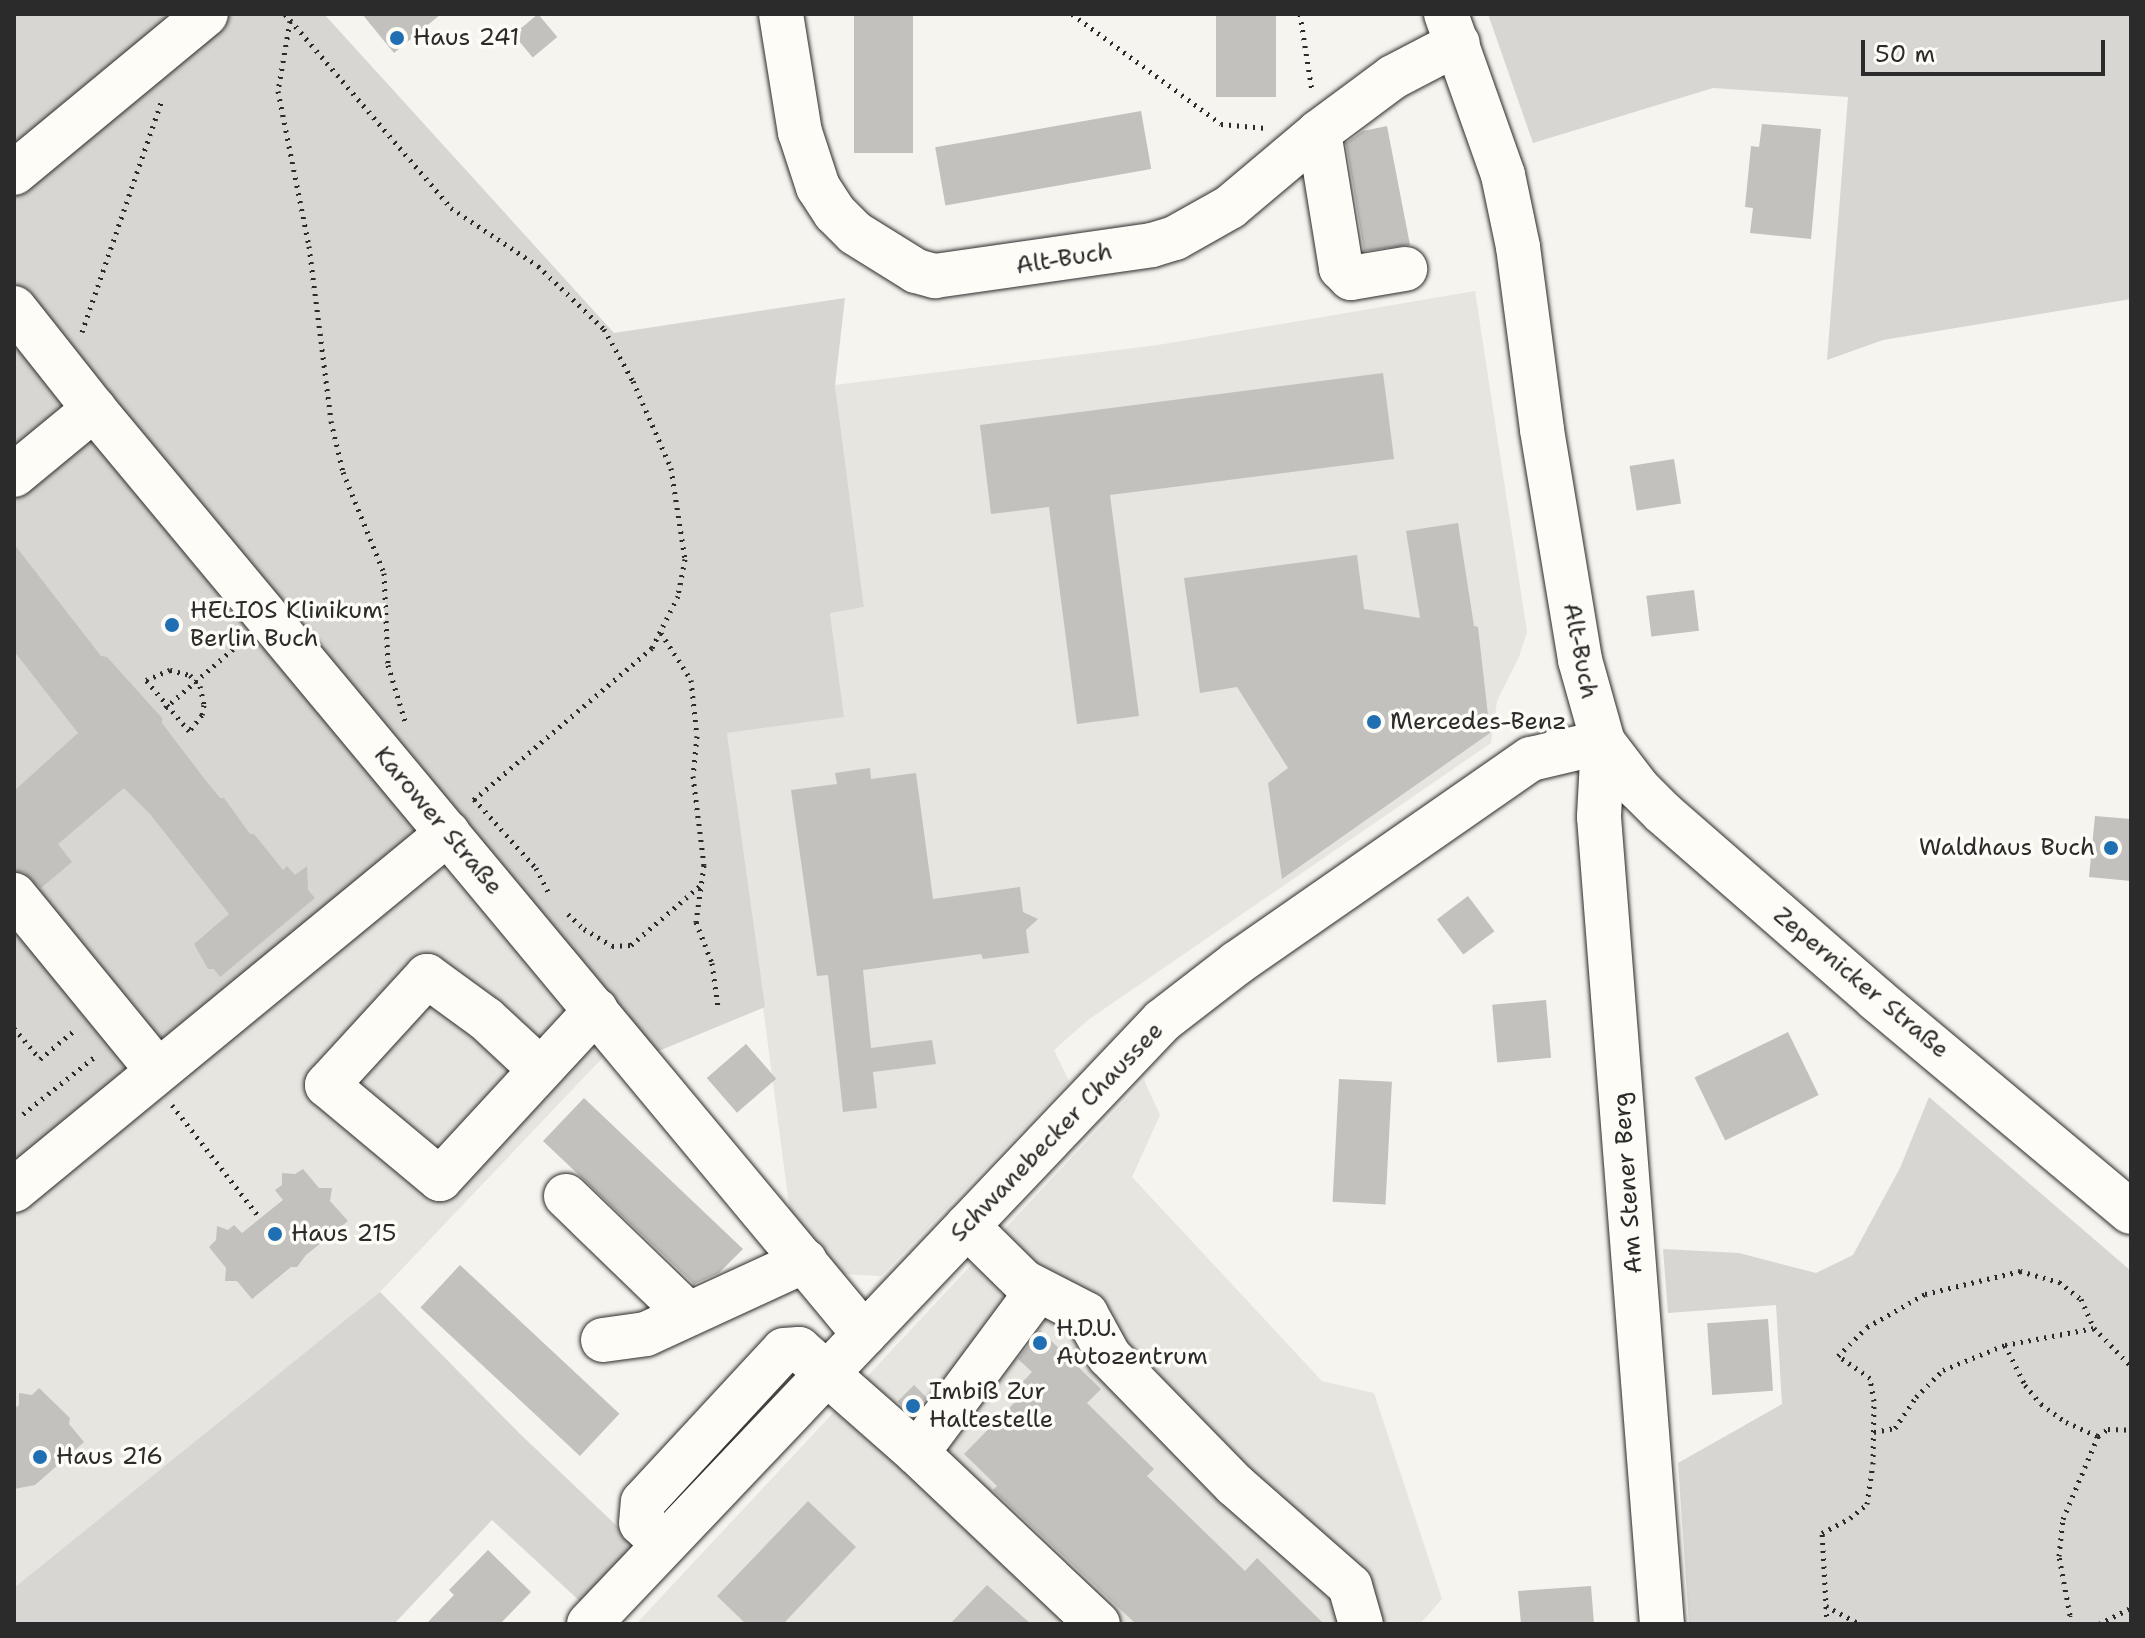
<!DOCTYPE html>
<meta charset="utf-8">
<style>
body{margin:0}
#map{position:relative;width:2145px;height:1638px;overflow:hidden;background:#f5f4ef;font-family:"Shantell Sans",sans-serif}
div>[style]{position:absolute}
[style*='--x']{left:calc(var(--x)*1px);top:calc(var(--y)*1px);width:calc(var(--w)*1px);rotate:calc(var(--a)*1deg)}
.built>*{inset:0;background:#e6e5e0}
.green>*{inset:0;background:#d7d6d2}
.building>*{inset:0;background:#c2c1be;transform-origin:0 0}
.path>*{height:5px;margin-top:-2.5px;transform-origin:0;background:repeating-linear-gradient(90deg,#2b2b2b 0 2px,transparent 0 8px)}
.roads{filter:drop-shadow(0 0 2px #2b2b2b) drop-shadow(0 0 2px #2b2b2b)}
.minor>*{height:44px;margin:-22px;padding:0 22px;transform-origin:22px;border-radius:22px;background:#fdfcf7}
.major>*{height:44px;margin:-22px;padding:0 22px;transform-origin:22px;border-radius:22px;background:#fdfcf7}
.dots>*{width:22px;height:22px;translate:-50% -50%;box-sizing:border-box;border:4px solid #fdfcf7;border-radius:50%}
span{translate:-50% -50%;white-space:nowrap;text-align:center;line-height:1.15;-webkit-text-stroke:7px #fdfcf7;paint-order:stroke}
.poi-label{font-size:24px;color:#2b2b2b}
.left{translate:0 -50%;text-align:left}
.right{translate:-100% -50%;text-align:right}
.street-label{font-size:24px;color:#2b2b2b}
.frame{position:absolute;inset:0;border:16px solid #2b2b2b;pointer-events:none}
.scale{position:absolute;left:1861px;top:40px;width:244px;height:36px;box-sizing:border-box;border:4px solid #2b2b2b;border-top:0;padding-left:10px;font-size:24px;line-height:28px;white-space:nowrap;color:#2b2b2b;-webkit-text-stroke:6px #fdfcf7;paint-order:stroke}
</style>
<div id="map">
<div class="built">
<div style="clip-path:polygon(14px 237px,646px 1012px,380px 1292px,518px 1432px,14px 1624px)"></div>
<div style="clip-path:polygon(1475px 291px,1527px 632px,1519px 657px,1497px 701px,1491px 743px,1088px 1020px,1054px 1050px,1069px 1081px,881px 1276px,842px 1274px,791px 1220px,727px 733px,843px 717px,830px 612px,864px 607px,835px 385px,1158px 345px)"></div>
<div style="clip-path:polygon(1144px 1080px,1160px 1115px,1132px 1177px,1322px 1381px,1374px 1393px,1442px 1599px,1420px 1624px,636px 1624px)"></div>
</div>
<div class="green">
<div style="clip-path:polygon(14px 14px,324px 14px,614px 333px,845px 298px,835px 385px,864px 607px,830px 613px,844px 717px,727px 733px,765px 1007px,649px 1055px,467px 839px,14px 1203px)"></div>
<div style="clip-path:polygon(1488px 14px,2131px 14px,2131px 299px,1883px 340px,1827px 360px,1848px 97px,1713px 88px,1533px 143px)"></div>
<div style="clip-path:polygon(1929px 1097px,2131px 1271px,2131px 1624px,1689px 1624px,1678px 1463px,1782px 1404px,1776px 1305px,1668px 1313px,1663px 1249px,1739px 1253px,1816px 1273px,1853px 1255px,1900px 1168px)"></div>
<div style="clip-path:polygon(380px 1292px,518px 1432px,639px 1547px,585px 1606px,492px 1520px,394px 1624px,14px 1624px,14px 1588px)"></div>
</div>
<div class="building">
<div style="clip-path:polygon(362px 14px,441px 14px,394px 53px)"></div>
<div style="left:538px;top:14px;width:30px;height:32px;rotate:50deg"></div>
<div style="left:854px;top:14px;width:59px;height:139px"></div>
<div style="left:1216px;top:14px;width:60px;height:83px"></div>
<div style="left:1141px;top:111px;width:59px;height:209px;rotate:80deg"></div>
<div style="clip-path:polygon(1762px 124px,1821px 129px,1811px 239px,1750px 233px,1753px 208px,1745px 207px,1751px 146px,1759px 147px)"></div>
<div style="clip-path:polygon(1387px 126px,1410px 245px,1364px 251px,1346px 143px,1363px 131px)"></div>
<div style="clip-path:polygon(1383px 373px,1394px 459px,1110px 495px,1139px 716px,1077px 724px,1049px 507px,991px 514px,980px 425px)"></div>
<div style="left:1674px;top:459px;width:45px;height:45px;rotate:81deg"></div>
<div style="clip-path:polygon(1458px 523px,1474px 626px,1478px 627px,1490px 733px,1282px 879px,1268px 783px,1288px 768px,1237px 687px,1200px 693px,1184px 578px,1357px 555px,1364px 609px,1420px 618px,1406px 531px)"></div>
<div style="clip-path:polygon(14px 544px,101px 656px,107px 657px,162px 718px,162px 723px,203px 777px,220px 798px,224px 798px,250px 834px,254px 834px,283px 870px,287px 866px,295px 875px,307px 866px,308px 890px,315px 898px,220px 977px,214px 969px,208px 969px,194px 944px,229px 914px,150px 814px,124px 788px,58px 844px,72px 862px,41px 888px,24px 872px,14px 871px,14px 791px,78px 733px,14px 651px)"></div>
<div style="left:1694px;top:590px;width:41px;height:48px;rotate:83deg"></div>
<div style="clip-path:polygon(870px 768px,871px 779px,916px 773px,933px 899px,1020px 887px,1023px 912px,1038px 919px,1026px 930px,1029px 953px,983px 959px,981px 954px,863px 970px,871px 1048px,932px 1040px,936px 1064px,873px 1072px,877px 1108px,843px 1112px,828px 975px,817px 976px,791px 790px,837px 784px,835px 773px)"></div>
<div style="clip-path:polygon(2095px 816px,2131px 819px,2131px 881px,2089px 877px)"></div>
<div style="left:1468px;top:896px;width:44px;height:39px;rotate:53deg"></div>
<div style="left:1546px;top:1000px;width:58px;height:54px;rotate:85deg"></div>
<div style="left:1788px;top:1032px;width:70px;height:104px;rotate:64deg"></div>
<div style="left:746px;top:1044px;width:46px;height:52px;rotate:49deg"></div>
<div style="left:1339px;top:1079px;width:53px;height:123px;rotate:3deg"></div>
<div style="clip-path:polygon(584px 1098px,743px 1249px,719px 1273px,694px 1284px,543px 1141px)"></div>
<div style="clip-path:polygon(303px 1169px,319px 1188px,332px 1188px,330px 1201px,348px 1221px,306px 1255px,297px 1267px,291px 1267px,252px 1299px,237px 1281px,225px 1281px,226px 1268px,209px 1247px,216px 1240px,217px 1226px,228px 1230px,234px 1225px,242px 1233px,283px 1200px,275px 1190px,282px 1185px,282px 1173px,295px 1174px)"></div>
<div style="left:460px;top:1265px;width:218px;height:58px;rotate:43deg"></div>
<div style="left:1768px;top:1319px;width:72px;height:61px;rotate:86deg"></div>
<div style="clip-path:polygon(1040px 1330px,1101px 1389px,1087px 1403px,1154px 1469px,1147px 1476px,1245px 1571px,1257px 1558px,1324px 1624px,1136px 1624px,993px 1490px,997px 1486px,964px 1454px,1015px 1402px,1009px 1396px,1032px 1372px,1018px 1359px)"></div>
<div style="left:914px;top:1385px;width:18px;height:23px;rotate:45deg"></div>
<div style="clip-path:polygon(39px 1388px,70px 1418px,69px 1424px,84px 1442px,35px 1485px,14px 1489px,14px 1409px,19px 1405px,19px 1393px,32px 1395px)"></div>
<div style="clip-path:polygon(808px 1501px,856px 1547px,783px 1624px,746px 1624px,717px 1596px)"></div>
<div style="clip-path:polygon(488px 1550px,531px 1592px,500px 1624px,426px 1624px,454px 1595px,449px 1590px)"></div>
<div style="clip-path:polygon(987px 1585px,1031px 1624px,950px 1624px)"></div>
<div style="clip-path:polygon(1591px 1586px,1594px 1624px,1521px 1624px,1518px 1591px)"></div>
</div>
<div class="path">
<div style="--x:285;--y:14;--w:255;--a:49.4"></div>
<div style="--x:451;--y:208;--w:105;--a:33.7"></div>
<div style="--x:538;--y:266;--w:91;--a:43.7"></div>
<div style="--x:604;--y:329;--w:60;--a:60.9"></div>
<div style="--x:633;--y:381;--w:95;--a:66.4"></div>
<div style="--x:671;--y:468;--w:92;--a:81.3"></div>
<div style="--x:685;--y:559;--w:38;--a:101"></div>
<div style="--x:678;--y:596;--w:58;--a:116.6"></div>
<div style="--x:652;--y:648;--w:238;--a:139.6"></div>
<div style="--x:1072;--y:14;--w:185;--a:36.4"></div>
<div style="--x:1221;--y:124;--w:45;--a:5.1"></div>
<div style="--x:1300;--y:14;--w:78;--a:81.1"></div>
<div style="--x:290;--y:21;--w:71;--a:99.7"></div>
<div style="--x:278;--y:91;--w:158;--a:78.7"></div>
<div style="--x:309;--y:246;--w:176;--a:82.8"></div>
<div style="--x:331;--y:421;--w:52;--a:76.8"></div>
<div style="--x:343;--y:472;--w:109;--a:67.9"></div>
<div style="--x:384;--y:573;--w:92;--a:87.5"></div>
<div style="--x:388;--y:665;--w:59;--a:73.1"></div>
<div style="--x:82;--y:332;--w:245;--a:-71"></div>
<div style="--x:661;--y:633;--w:56;--a:57.4"></div>
<div style="--x:691;--y:680;--w:56;--a:83.9"></div>
<div style="--x:697;--y:736;--w:40;--a:95.7"></div>
<div style="--x:693;--y:776;--w:90;--a:83"></div>
<div style="--x:704;--y:865;--w:58;--a:98"></div>
<div style="--x:696;--y:922;--w:44;--a:68.7"></div>
<div style="--x:712;--y:963;--w:44;--a:82.2"></div>
<div style="--x:170;--y:670;--w:21;--a:14"></div>
<div style="--x:190;--y:675;--w:15;--a:48"></div>
<div style="--x:200;--y:686;--w:19;--a:78"></div>
<div style="--x:204;--y:705;--w:10;--a:101"></div>
<div style="--x:202;--y:715;--w:21;--a:129"></div>
<div style="--x:189;--y:731;--w:67;--a:-130.1"></div>
<div style="--x:146;--y:680;--w:26;--a:-23"></div>
<div style="--x:165;--y:708;--w:99;--a:-40.9"></div>
<div style="--x:474;--y:799;--w:93;--a:48.1"></div>
<div style="--x:536;--y:868;--w:30;--a:63"></div>
<div style="--x:568;--y:914;--w:22;--a:43"></div>
<div style="--x:584;--y:929;--w:33;--a:31"></div>
<div style="--x:612;--y:946;--w:19;--a:-3"></div>
<div style="--x:631;--y:945;--w:92;--a:-40.6"></div>
<div style="--x:14;--y:1028;--w:40;--a:50"></div>
<div style="--x:40;--y:1059;--w:47;--a:-39.8"></div>
<div style="--x:172;--y:1105;--w:143;--a:52.1"></div>
<div style="--x:23;--y:1114;--w:95;--a:-38.6"></div>
<div style="--x:2005;--y:1345;--w:45;--a:63.4"></div>
<div style="--x:2025;--y:1385;--w:25;--a:50"></div>
<div style="--x:2041;--y:1404;--w:31;--a:36"></div>
<div style="--x:2066;--y:1422;--w:35;--a:24"></div>
<div style="--x:1874;--y:1432;--w:21;--a:-11"></div>
<div style="--x:1895;--y:1428;--w:37;--a:-56"></div>
<div style="--x:1916;--y:1397;--w:38;--a:-45"></div>
<div style="--x:1943;--y:1370;--w:67;--a:-22"></div>
<div style="--x:2005;--y:1345;--w:91;--a:-10.8"></div>
<div style="--x:1826;--y:1606;--w:38;--a:28"></div>
<div style="--x:1827;--y:1624;--w:91;--a:-93.1"></div>
<div style="--x:1822;--y:1533;--w:32;--a:-28"></div>
<div style="--x:1850;--y:1518;--w:22;--a:-39"></div>
<div style="--x:1867;--y:1504;--w:40;--a:-81.5"></div>
<div style="--x:1873;--y:1464;--w:63;--a:-89.1"></div>
<div style="--x:1874;--y:1401;--w:23;--a:-100"></div>
<div style="--x:1870;--y:1378;--w:39;--a:-145"></div>
<div style="--x:1838;--y:1356;--w:41;--a:-45"></div>
<div style="--x:1867;--y:1327;--w:67;--a:-29.6"></div>
<div style="--x:1925;--y:1294;--w:98;--a:-13.6"></div>
<div style="--x:2020;--y:1271;--w:41;--a:15.8"></div>
<div style="--x:2059;--y:1282;--w:28;--a:38"></div>
<div style="--x:2081;--y:1299;--w:32;--a:66"></div>
<div style="--x:2094;--y:1328;--w:53;--a:45.8"></div>
<div style="--x:2068;--y:1624;--w:9;--a:-77"></div>
<div style="--x:2070;--y:1615;--w:60;--a:-100.6"></div>
<div style="--x:2059;--y:1556;--w:37;--a:-84"></div>
<div style="--x:2063;--y:1519;--w:90;--a:-67.1"></div>
<div style="--x:2098;--y:1436;--w:12;--a:-35"></div>
<div style="--x:2108;--y:1429;--w:23;--a:2"></div>
<div style="--x:2099;--y:1624;--w:36;--a:-27"></div>
</div>
<div class="roads">
<div class="minor">
<div style="--x:781;--y:14;--w:120;--a:80.9"></div>
<div style="--x:800;--y:132;--w:58;--a:71.9"></div>
<div style="--x:818;--y:187;--w:31;--a:57"></div>
<div style="--x:835;--y:213;--w:28;--a:45"></div>
<div style="--x:855;--y:233;--w:72;--a:31.9"></div>
<div style="--x:916;--y:271;--w:20;--a:15"></div>
<div style="--x:935;--y:276;--w:219;--a:-8.1"></div>
<div style="--x:1152;--y:245;--w:24;--a:-17"></div>
<div style="--x:1175;--y:238;--w:63;--a:-29.4"></div>
<div style="--x:1230;--y:207;--w:116;--a:-40.1"></div>
<div style="--x:1319;--y:132;--w:92;--a:-36.6"></div>
<div style="--x:1393;--y:77;--w:73;--a:-27.6"></div>
<div style="--x:1319;--y:132;--w:138;--a:80.8"></div>
<div style="--x:1341;--y:268;--w:14;--a:45"></div>
<div style="--x:1351;--y:278;--w:55;--a:-9.5"></div>
<div style="--x:14;--y:173;--w:249;--a:-39.6"></div>
<div style="--x:14;--y:308;--w:129;--a:51.6"></div>
<div style="--x:94;--y:409;--w:1204;--a:50.22"></div>
<div style="--x:14;--y:475;--w:104;--a:-39.5"></div>
<div style="--x:1603;--y:742;--w:75;--a:93.1"></div>
<div style="--x:1599;--y:817;--w:809;--a:85.54"></div>
<div style="--x:14;--y:895;--w:226;--a:50.7"></div>
<div style="--x:540;--y:1069;--w:74;--a:-137.2"></div>
<div style="--x:486;--y:1019;--w:73;--a:-143.9"></div>
<div style="--x:427;--y:976;--w:148;--a:132.5"></div>
<div style="--x:327;--y:1085;--w:147;--a:39.8"></div>
<div style="--x:440;--y:1179;--w:230;--a:-47.3"></div>
<div style="--x:14;--y:1190;--w:562;--a:-39.44"></div>
<div style="--x:566;--y:1196;--w:170;--a:44"></div>
<div style="--x:967;--y:1226;--w:80;--a:44.5"></div>
<div style="--x:1024;--y:1282;--w:70;--a:27.3"></div>
<div style="--x:1086;--y:1314;--w:48;--a:61.3"></div>
<div style="--x:1109;--y:1356;--w:180;--a:45.7"></div>
<div style="--x:1235;--y:1485;--w:153;--a:41.3"></div>
<div style="--x:1350;--y:1586;--w:40;--a:74"></div>
<div style="--x:603;--y:1340;--w:43;--a:-7.9"></div>
<div style="--x:646;--y:1334;--w:175;--a:-24.7"></div>
<div style="--x:917;--y:1453;--w:203;--a:-53.4"></div>
<div style="--x:663;--y:1544;--w:30;--a:-136"></div>
<div style="--x:641;--y:1523;--w:21;--a:-85"></div>
<div style="--x:643;--y:1502;--w:207;--a:-47.2"></div>
<div style="--x:784;--y:1350;--w:15;--a:-4"></div>
<div style="--x:799;--y:1349;--w:157;--a:41.4"></div>
<div style="--x:917;--y:1453;--w:249;--a:43.4"></div>
</div>
<div class="major">
<div style="--x:1446;--y:14;--w:171;--a:70.5"></div>
<div style="--x:1503;--y:175;--w:74;--a:78.2"></div>
<div style="--x:1518;--y:247;--w:185;--a:82.5"></div>
<div style="--x:1542;--y:430;--w:233;--a:80.6"></div>
<div style="--x:1580;--y:660;--w:85;--a:74.3"></div>
<div style="--x:1603;--y:742;--w:58;--a:52.7"></div>
<div style="--x:1638;--y:788;--w:35;--a:45"></div>
<div style="--x:1663;--y:813;--w:283;--a:41.1"></div>
<div style="--x:1876;--y:999;--w:332;--a:39.9"></div>
<div style="--x:589;--y:1624;--w:832;--a:-46.46"></div>
<div style="--x:1162;--y:1021;--w:95;--a:-37.7"></div>
<div style="--x:1237;--y:963;--w:358;--a:-34.8"></div>
<div style="--x:1531;--y:759;--w:74;--a:-13.3"></div>
</div>
</div>
<div class="dots">
<div style="left:397px;top:38px;background:#1f6fb2"></div>
<div style="left:172px;top:625px;background:#1f6fb2"></div>
<div style="left:1374px;top:722px;background:#1f6fb2"></div>
<div style="left:2111px;top:848px;background:#1f6fb2"></div>
<div style="left:275px;top:1234px;background:#1f6fb2"></div>
<div style="left:1040px;top:1343px;background:#1f6fb2"></div>
<div style="left:913px;top:1406px;background:#1f6fb2"></div>
<div style="left:40px;top:1457px;background:#1f6fb2"></div>
</div>
<div class="poi-label">
<span class="left" style="left:413px;top:38px">Haus 241</span>
<span class="left" style="left:190px;top:625px">HELIOS Klinikum<br>Berlin Buch</span>
<span class="left" style="left:1390px;top:722px">Mercedes-Benz</span>
<span class="right" style="left:2095px;top:848px">Waldhaus Buch</span>
<span class="left" style="left:291px;top:1234px">Haus 215</span>
<span class="left" style="left:1056px;top:1343px">H.D.U.<br>Autozentrum</span>
<span class="left" style="left:929px;top:1406px">Imbiß Zur<br>Haltestelle</span>
<span class="left" style="left:56px;top:1457px">Haus 216</span>
</div>
<div class="street-label">
<span style="left:1064px;top:259px;rotate:-9deg">Alt-Buch</span>
<span style="left:1580px;top:651px;rotate:79deg">Alt-Buch</span>
<span style="left:438px;top:821px;rotate:50deg">Karower Straße</span>
<span style="left:1861px;top:983px;rotate:40deg">Zepernicker Straße</span>
<span style="left:1057px;top:1132px;rotate:-46deg">Schwanebecker Chaussee</span>
<span style="left:1628px;top:1183px;rotate:-94deg">Am Stener Berg</span>
</div>
<div class="frame"></div>
<div class="scale">50 m</div>
</div>
